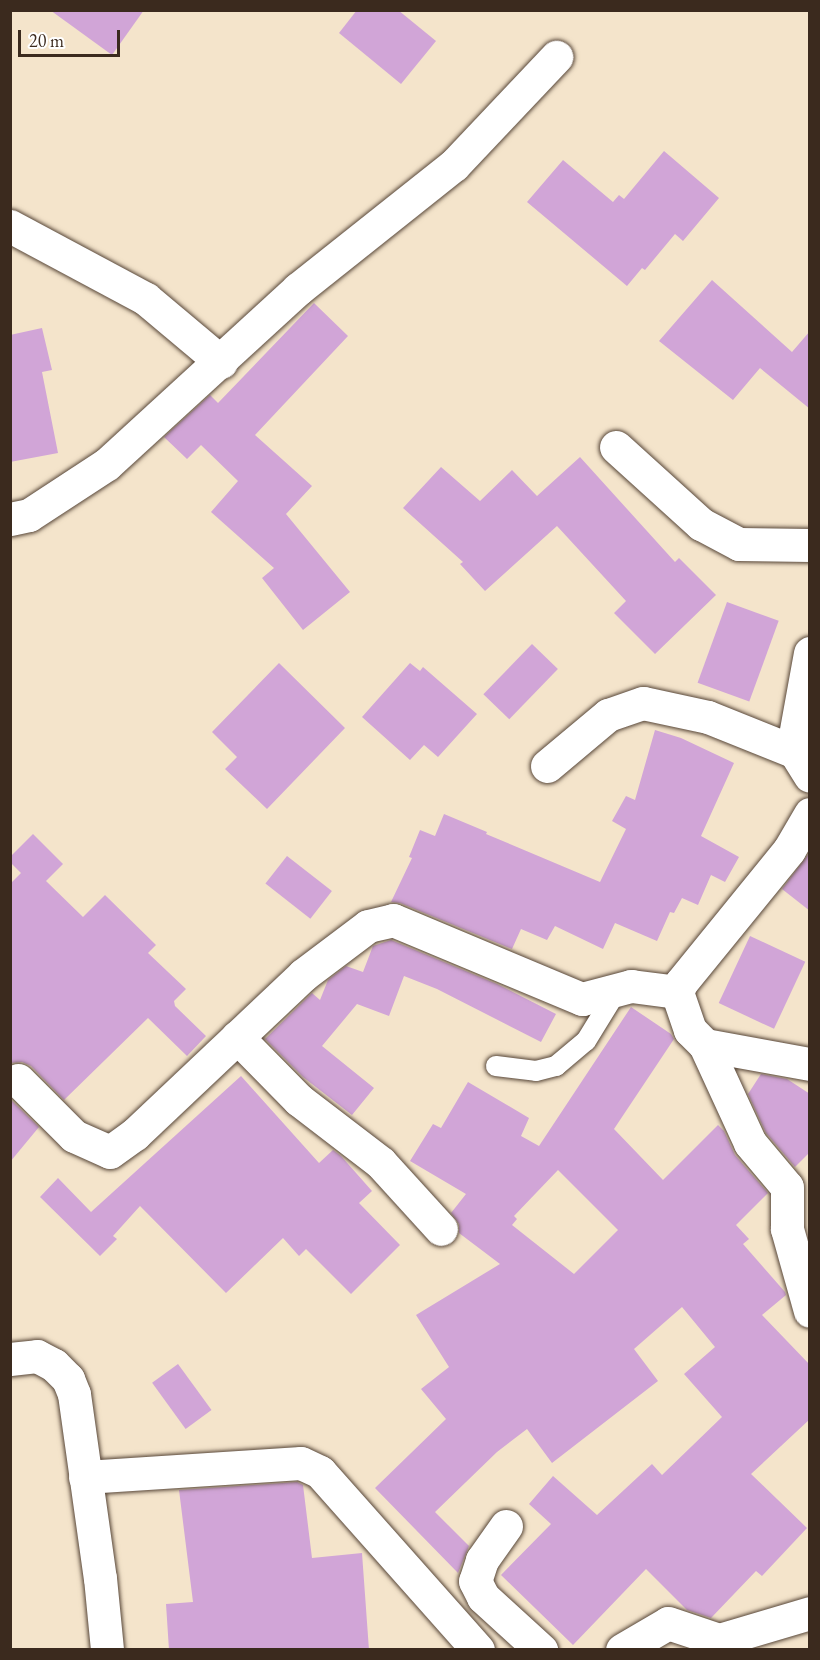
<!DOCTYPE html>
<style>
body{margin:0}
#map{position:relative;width:820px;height:1660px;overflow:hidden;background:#f4e4cb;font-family:"EB Garamond",serif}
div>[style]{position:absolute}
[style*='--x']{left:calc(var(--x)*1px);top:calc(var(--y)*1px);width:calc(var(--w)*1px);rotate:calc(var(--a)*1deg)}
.building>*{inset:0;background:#d1a5d7;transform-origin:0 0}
.roads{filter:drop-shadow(0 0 2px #574638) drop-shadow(0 0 2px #574638)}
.lane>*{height:20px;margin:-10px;padding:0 10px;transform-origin:10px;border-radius:10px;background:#fff}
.street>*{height:33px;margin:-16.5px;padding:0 16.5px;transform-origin:16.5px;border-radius:16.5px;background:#fff}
span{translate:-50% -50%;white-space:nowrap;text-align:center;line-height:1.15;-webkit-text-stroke:6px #fff;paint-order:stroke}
.frame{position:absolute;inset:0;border:12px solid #3b2a1e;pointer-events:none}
.scale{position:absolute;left:18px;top:30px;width:102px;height:27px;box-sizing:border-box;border:3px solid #3b2a1e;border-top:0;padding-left:8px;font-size:18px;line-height:21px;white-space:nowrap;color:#3b2a1e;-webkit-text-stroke:4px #fff;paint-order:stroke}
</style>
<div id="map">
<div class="building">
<div style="clip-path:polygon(50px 10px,144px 10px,112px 55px)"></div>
<div style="clip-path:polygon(357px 10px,398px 10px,436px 41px,401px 84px,339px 33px)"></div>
<div style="clip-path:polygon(664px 151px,719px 198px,683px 241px,675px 234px,645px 270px,642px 268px,627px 286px,527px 202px,563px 160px,613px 202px,619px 195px,624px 199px)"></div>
<div style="clip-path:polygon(712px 280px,792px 352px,810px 331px,810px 409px,760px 368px,733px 400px,659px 341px)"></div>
<div style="clip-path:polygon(314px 303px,348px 336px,255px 435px,312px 486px,286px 514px,350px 592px,303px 630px,262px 578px,274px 568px,211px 512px,238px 481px,201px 445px,187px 459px,164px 437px,210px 395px,218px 403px)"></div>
<div style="clip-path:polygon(42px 328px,52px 370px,42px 372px,58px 453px,10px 462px,10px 335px)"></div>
<div style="clip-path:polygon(580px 457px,675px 562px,679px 558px,716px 595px,655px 654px,614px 613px,626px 601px,557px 526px,485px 591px,460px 564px,463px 562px,403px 508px,441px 467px,480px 501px,512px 470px,537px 496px)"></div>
<div style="left:727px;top:602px;width:55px;height:86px;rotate:20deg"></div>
<div style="left:532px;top:644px;width:36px;height:70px;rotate:44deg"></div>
<div style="clip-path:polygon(279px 663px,345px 728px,267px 809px,225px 769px,237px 757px,212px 732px)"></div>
<div style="clip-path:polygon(410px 663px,420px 671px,423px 667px,477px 714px,438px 757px,424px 745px,410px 760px,362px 717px)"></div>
<div style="clip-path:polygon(655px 730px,681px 738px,734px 763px,701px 836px,739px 857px,725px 882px,711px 875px,698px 905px,682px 898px,674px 913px,670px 912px,657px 941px,615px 923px,603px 949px,555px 926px,547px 940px,521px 929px,512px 949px,400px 903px,391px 902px,412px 858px,409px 857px,420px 830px,435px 836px,444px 814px,487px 832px,486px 834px,600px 882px,626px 829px,612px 821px,626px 796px,635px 800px)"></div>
<div style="clip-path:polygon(33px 834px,63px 864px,46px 881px,83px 917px,105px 895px,156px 945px,148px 953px,186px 989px,174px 1001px,175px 1006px,206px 1036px,187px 1056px,148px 1018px,64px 1100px,31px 1066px,22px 1062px,10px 1063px,10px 884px,21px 873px,10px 862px,10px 857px)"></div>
<div style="clip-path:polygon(810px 852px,810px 911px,782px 889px)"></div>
<div style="left:287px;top:856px;width:57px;height:35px;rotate:38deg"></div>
<div style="left:750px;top:936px;width:61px;height:74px;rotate:25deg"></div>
<div style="clip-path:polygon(391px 940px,497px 984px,556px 1014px,541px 1042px,437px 989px,404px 976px,389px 1016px,357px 1004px,322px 1046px,374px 1088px,352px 1115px,303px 1077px,265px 1039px,312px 993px,320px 1000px,328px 980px,346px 966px,363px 972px,373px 946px)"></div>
<div style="clip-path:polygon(evenodd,631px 1007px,671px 1034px,674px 1039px,614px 1129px,663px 1180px,718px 1125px,724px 1131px,735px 1155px,768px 1193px,736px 1225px,749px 1239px,743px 1244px,785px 1292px,786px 1295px,762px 1315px,810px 1365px,810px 1419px,751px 1474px,807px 1528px,762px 1576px,756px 1571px,711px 1618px,687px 1610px,646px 1569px,573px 1645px,501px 1575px,551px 1524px,529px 1504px,553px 1476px,597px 1515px,652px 1464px,662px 1475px,722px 1417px,684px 1374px,715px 1347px,682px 1307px,634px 1349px,658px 1381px,552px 1463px,527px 1429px,497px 1452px,435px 1512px,469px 1546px,458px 1573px,375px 1488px,446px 1419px,421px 1389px,449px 1367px,416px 1315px,500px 1264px,459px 1233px,459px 1224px,451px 1213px,466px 1194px,410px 1161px,433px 1124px,441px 1128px,468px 1082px,529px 1118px,521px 1136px,539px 1146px,631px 1007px,558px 1170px,618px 1230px,574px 1274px,512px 1225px,517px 1219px,514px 1216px,558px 1170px)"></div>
<div style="clip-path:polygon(761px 1074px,787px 1079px,810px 1094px,810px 1152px,795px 1167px,766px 1133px,748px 1094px)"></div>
<div style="clip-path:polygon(241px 1076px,319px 1163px,333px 1150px,341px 1156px,372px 1191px,359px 1203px,400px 1245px,351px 1294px,306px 1249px,299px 1256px,283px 1238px,226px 1293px,140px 1206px,113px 1236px,117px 1239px,100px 1256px,40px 1197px,58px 1178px,91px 1212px)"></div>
<div style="clip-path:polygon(10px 1099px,39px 1127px,10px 1162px)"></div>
<div style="left:178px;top:1364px;width:57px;height:32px;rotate:54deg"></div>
<div style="clip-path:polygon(297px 1482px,303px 1485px,312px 1558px,362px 1553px,369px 1650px,169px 1650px,166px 1604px,193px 1602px,179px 1490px)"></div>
</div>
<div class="roads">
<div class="lane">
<div style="--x:496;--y:1066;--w:40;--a:7.1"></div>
<div style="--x:536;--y:1071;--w:21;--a:-14"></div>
<div style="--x:556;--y:1066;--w:39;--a:-40"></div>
<div style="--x:586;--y:1041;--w:61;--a:-58.4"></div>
</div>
<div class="street">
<div style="--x:10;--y:226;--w:154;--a:28.2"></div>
<div style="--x:146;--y:299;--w:98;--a:40"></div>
<div style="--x:616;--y:447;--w:115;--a:42.2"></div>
<div style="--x:701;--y:524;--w:43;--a:27.8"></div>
<div style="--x:739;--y:544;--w:71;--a:0.8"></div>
<div style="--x:10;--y:519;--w:19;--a:-12"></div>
<div style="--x:29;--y:515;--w:93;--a:-33.2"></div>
<div style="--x:107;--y:464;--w:259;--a:-42.5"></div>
<div style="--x:298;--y:289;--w:199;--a:-38.5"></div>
<div style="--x:454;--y:165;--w:149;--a:-46.6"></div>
<div style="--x:810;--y:653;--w:89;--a:100.3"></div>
<div style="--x:794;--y:741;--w:11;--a:85"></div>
<div style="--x:795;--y:752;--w:28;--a:58"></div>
<div style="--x:547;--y:766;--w:80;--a:-39.9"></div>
<div style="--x:608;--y:715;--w:37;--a:-19"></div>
<div style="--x:643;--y:703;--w:66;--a:12.2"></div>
<div style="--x:708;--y:717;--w:94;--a:21.9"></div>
<div style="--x:810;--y:814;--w:42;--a:120.3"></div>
<div style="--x:789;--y:850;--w:171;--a:129.1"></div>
<div style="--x:681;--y:983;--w:10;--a:114"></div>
<div style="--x:677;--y:992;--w:40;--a:71.1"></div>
<div style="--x:690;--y:1030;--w:21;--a:45"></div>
<div style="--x:705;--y:1045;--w:108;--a:65.3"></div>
<div style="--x:750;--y:1143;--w:57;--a:49.9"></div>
<div style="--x:787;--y:1187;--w:42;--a:90"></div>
<div style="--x:787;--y:1229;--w:85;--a:74.3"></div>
<div style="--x:237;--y:1037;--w:88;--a:45.5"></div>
<div style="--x:299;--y:1100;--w:103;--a:37.5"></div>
<div style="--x:381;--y:1163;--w:89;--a:47.7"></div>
<div style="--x:705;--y:1045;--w:107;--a:10.3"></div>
<div style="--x:18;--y:1080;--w:79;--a:45"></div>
<div style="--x:74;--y:1136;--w:39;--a:24"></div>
<div style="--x:110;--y:1152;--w:31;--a:-36"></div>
<div style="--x:135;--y:1134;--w:231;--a:-43.4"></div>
<div style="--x:303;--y:975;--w:81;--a:-37"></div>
<div style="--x:368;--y:926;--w:26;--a:-13"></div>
<div style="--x:393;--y:920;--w:205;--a:22.7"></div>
<div style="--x:582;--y:999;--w:51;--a:-14.9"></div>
<div style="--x:631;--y:986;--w:46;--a:7.4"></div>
<div style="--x:10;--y:1359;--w:27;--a:-6"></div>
<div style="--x:37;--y:1356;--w:19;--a:28"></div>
<div style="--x:54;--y:1365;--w:20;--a:45"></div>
<div style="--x:68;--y:1379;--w:16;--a:68"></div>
<div style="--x:74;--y:1394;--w:186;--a:82"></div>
<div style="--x:100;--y:1578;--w:72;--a:84.4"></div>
<div style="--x:85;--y:1477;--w:216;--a:-3.7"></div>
<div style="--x:301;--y:1463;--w:21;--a:25"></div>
<div style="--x:320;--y:1472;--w:238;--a:48.4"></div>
<div style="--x:506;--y:1526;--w:42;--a:125.2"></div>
<div style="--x:482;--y:1560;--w:22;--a:108"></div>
<div style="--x:475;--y:1581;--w:18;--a:63"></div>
<div style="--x:483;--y:1597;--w:79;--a:42.4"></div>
<div style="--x:622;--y:1650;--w:53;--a:-30.4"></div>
<div style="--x:668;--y:1623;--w:54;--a:18.4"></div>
<div style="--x:719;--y:1640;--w:95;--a:-16.5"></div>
</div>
</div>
<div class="frame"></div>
<div class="scale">20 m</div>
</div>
